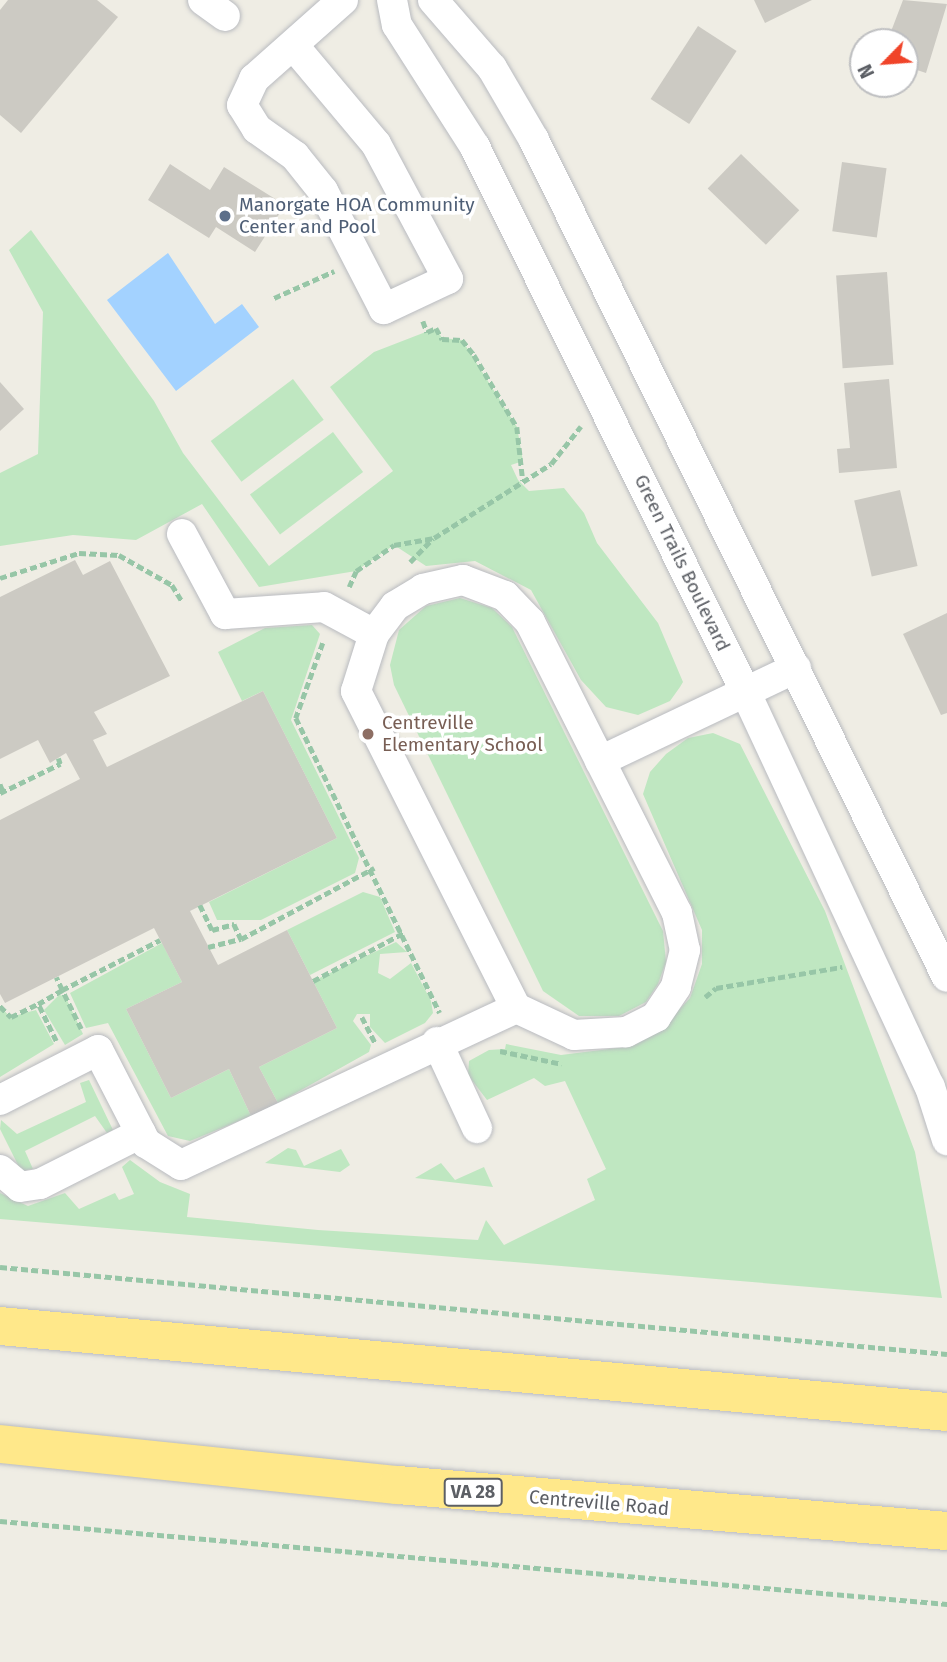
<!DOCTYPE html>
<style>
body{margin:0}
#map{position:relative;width:947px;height:1662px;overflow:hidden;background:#efede4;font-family:"Fira Sans",sans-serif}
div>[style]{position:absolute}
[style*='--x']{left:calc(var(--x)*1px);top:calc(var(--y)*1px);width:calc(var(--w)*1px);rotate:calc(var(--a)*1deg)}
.green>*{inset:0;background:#bfe7c1;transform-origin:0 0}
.water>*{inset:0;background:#a3d2ff}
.building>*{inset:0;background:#cccac3;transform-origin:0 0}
.path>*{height:4.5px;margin-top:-2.25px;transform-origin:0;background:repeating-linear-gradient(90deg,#97c6a7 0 7px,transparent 0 10.5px)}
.roads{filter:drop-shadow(0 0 2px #b9bbc0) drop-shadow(0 0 2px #b9bbc0)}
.minor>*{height:30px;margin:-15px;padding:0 15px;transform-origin:15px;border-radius:15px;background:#fff}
.highway>*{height:38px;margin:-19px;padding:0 19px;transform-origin:19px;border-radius:19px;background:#ffe88a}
.dots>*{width:19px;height:19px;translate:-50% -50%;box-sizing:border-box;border:4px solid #fff;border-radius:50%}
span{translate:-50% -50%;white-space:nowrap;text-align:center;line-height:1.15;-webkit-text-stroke:7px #fff;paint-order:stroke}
.shield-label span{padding:2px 5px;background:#fff;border:2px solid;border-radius:5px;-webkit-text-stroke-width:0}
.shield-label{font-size:18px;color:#5c5f65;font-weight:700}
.service-label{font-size:19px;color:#4e5e75}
.left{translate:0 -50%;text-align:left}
.street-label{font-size:19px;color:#5c5f65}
.education-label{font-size:19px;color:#785e54}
.north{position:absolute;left:849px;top:28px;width:70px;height:70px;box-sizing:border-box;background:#fff;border:2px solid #bebfc1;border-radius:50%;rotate:245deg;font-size:19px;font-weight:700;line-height:28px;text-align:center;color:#5c5f65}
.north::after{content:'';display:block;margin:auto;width:24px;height:32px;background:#f04429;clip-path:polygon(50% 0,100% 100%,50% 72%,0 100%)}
</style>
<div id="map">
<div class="green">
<div style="clip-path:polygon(31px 230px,154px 401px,183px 453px,269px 566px,393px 471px,330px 387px,374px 352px,436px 328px,442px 338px,462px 340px,517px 427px,523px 461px,511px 465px,518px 480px,529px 491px,564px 488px,584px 513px,597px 543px,658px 623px,683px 682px,680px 687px,670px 701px,638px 715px,606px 707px,581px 680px,531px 590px,475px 561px,426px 566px,394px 545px,356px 571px,259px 587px,202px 504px,136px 540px,73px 535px,0 546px,0 473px,38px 454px,43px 312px,9px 250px)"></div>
<div style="left:293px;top:379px;width:51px;height:103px;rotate:53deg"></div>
<div style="left:333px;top:432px;width:50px;height:104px;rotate:53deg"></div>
<div style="clip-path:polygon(460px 598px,492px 608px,512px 627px,663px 931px,666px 962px,658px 984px,646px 1002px,619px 1016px,579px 1016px,543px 991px,394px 685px,390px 665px,399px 630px,426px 606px)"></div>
<div style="clip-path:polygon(312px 625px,320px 634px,291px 720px,359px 858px,355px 873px,261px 920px,217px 920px,209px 902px,337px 838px,263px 691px,242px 701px,218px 652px,265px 628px)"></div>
<div style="clip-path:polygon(713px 733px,740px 744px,825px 911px,915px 1152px,942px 1298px,0 1219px,0 1193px,28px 1206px,65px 1193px,79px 1209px,115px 1193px,119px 1200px,134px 1194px,122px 1167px,130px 1160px,160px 1182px,190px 1194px,187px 1217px,318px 1230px,478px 1240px,486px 1220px,504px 1245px,595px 1200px,587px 1179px,606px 1169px,565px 1081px,545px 1086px,534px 1078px,487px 1100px,468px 1075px,469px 1061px,489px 1050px,505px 1049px,506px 1044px,561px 1055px,633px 1046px,664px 1026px,690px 998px,702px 964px,702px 930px,643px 794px,650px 772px,666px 754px,688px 738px)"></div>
<div style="clip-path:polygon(363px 892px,380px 897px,395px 932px,310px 975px,287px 930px)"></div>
<div style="clip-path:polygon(396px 942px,407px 952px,380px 954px,378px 973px,390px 979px,411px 963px,431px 1001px,433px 1013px,425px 1023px,385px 1043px,370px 1027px,370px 1014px,357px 1014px,353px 1021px,371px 1045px,369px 1052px,278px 1103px,259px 1067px,337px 1028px,313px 981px)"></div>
<div style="clip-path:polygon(162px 943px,182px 982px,126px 1009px,171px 1098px,229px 1069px,251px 1116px,190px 1141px,168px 1136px,108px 1023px,86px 1028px,70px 993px)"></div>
<div style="clip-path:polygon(59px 995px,65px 996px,83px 1034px,65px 1045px,44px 1010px)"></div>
<div style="clip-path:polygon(0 1006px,10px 1017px,36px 1010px,54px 1044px,0 1077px)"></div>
<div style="clip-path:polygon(89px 1080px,113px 1130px,107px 1133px,95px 1116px,25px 1151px,33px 1169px,21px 1171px,0 1129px,1px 1120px,17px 1134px,86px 1102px,80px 1083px)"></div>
<div style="clip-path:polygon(288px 1148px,296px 1150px,304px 1166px,341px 1149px,350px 1165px,340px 1172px,265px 1163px)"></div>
<div style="clip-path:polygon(441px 1163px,455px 1180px,484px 1167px,493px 1187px,415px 1178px)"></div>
</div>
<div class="water">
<div style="clip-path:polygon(168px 253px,215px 324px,242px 304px,259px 327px,176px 391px,107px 300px)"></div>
</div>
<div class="building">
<div style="clip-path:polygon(8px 0,97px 0,118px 17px,21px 133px,0 115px,0 10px)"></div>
<div style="clip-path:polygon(754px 0,812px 0,765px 23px)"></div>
<div style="clip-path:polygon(903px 0,947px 4px,926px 73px,905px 66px,905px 42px,887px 42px)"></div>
<div style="left:698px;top:26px;width:46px;height:87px;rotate:33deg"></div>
<div style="left:741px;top:154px;width:81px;height:48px;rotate:44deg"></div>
<div style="left:842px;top:162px;width:45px;height:70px;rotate:8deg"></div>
<div style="clip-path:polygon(170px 164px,210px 190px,224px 167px,285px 205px,255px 252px,216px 227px,209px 238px,148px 200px)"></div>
<div style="left:887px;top:272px;width:93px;height:51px;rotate:86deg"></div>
<div style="clip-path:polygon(889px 379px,897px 468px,839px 473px,837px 449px,850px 448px,844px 383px)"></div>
<div style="clip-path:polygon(0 382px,24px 409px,0 431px)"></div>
<div style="left:900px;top:490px;width:78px;height:47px;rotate:77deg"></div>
<div style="clip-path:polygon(75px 560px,83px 575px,110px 561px,170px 676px,94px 712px,107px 734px,93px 740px,107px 767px,263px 691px,337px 838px,190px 911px,218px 965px,287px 930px,337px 1028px,259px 1067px,278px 1103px,251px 1116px,229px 1069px,171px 1098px,126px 1009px,182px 982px,154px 928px,5px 1003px,0 994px,0 820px,80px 779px,66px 753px,50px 763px,38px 740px,0 759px,0 597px)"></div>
<div style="clip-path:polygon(947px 613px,947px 713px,941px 715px,903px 634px)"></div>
</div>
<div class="path">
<div style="--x:274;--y:298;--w:66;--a:-24.2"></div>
<div style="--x:423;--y:321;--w:12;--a:70"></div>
<div style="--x:427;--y:332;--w:10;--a:-24"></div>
<div style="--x:436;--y:328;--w:13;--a:61"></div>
<div style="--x:442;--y:339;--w:20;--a:3"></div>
<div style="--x:462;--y:340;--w:19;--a:51"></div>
<div style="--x:474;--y:355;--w:84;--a:59.2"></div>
<div style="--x:517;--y:427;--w:54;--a:83.7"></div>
<div style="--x:410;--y:562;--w:33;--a:-46"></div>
<div style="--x:0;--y:578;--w:83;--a:-17.6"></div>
<div style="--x:79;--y:553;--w:40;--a:2.9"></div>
<div style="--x:119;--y:555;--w:61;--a:29.5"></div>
<div style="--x:172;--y:585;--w:19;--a:58"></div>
<div style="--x:349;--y:587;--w:17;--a:-66"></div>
<div style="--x:356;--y:571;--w:46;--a:-34.4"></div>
<div style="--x:394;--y:545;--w:41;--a:-9.9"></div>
<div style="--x:434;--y:538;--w:138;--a:-32.3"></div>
<div style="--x:551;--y:464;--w:48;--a:-51.7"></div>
<div style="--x:323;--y:643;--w:80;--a:109.8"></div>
<div style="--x:296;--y:718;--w:328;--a:64"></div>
<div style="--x:0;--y:784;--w:8;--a:67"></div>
<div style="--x:0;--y:793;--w:67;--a:-25.8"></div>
<div style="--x:60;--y:764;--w:6;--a:-108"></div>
<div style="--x:200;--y:905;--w:28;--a:64"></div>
<div style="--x:212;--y:930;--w:23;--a:-15"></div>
<div style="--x:234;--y:924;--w:17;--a:65"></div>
<div style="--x:208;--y:947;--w:34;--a:-14"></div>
<div style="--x:241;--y:939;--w:151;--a:-28.1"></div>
<div style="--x:313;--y:981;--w:104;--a:-28"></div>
<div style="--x:705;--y:997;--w:14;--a:-39"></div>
<div style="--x:716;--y:988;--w:128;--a:-9.5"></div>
<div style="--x:0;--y:1006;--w:16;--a:45"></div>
<div style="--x:11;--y:1017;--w:30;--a:-26"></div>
<div style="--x:362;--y:1017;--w:31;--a:63"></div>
<div style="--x:81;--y:1029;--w:43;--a:-116"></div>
<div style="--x:62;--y:990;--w:110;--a:-27"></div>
<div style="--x:56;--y:1041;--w:41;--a:-115.9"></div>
<div style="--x:38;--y:1004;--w:28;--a:-30"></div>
<div style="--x:62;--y:990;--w:14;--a:-115"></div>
<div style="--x:500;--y:1051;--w:63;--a:11.8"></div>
<div style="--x:0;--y:1267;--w:951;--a:5.25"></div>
<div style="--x:0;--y:1521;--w:951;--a:5.01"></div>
</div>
<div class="roads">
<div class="minor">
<div style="--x:203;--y:0;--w:27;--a:36"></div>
<div style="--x:392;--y:0;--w:25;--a:79"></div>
<div style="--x:397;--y:25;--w:145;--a:57.4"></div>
<div style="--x:475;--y:147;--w:607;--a:63.6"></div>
<div style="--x:745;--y:691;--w:437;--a:65"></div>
<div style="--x:930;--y:1087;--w:56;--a:72.2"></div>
<div style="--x:433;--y:0;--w:90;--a:49.1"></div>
<div style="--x:492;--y:68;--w:83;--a:59.7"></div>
<div style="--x:534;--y:140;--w:933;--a:63.74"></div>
<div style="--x:293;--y:45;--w:129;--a:50"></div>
<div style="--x:376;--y:144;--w:153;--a:61.9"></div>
<div style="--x:448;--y:279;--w:71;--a:154.9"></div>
<div style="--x:384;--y:309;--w:133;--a:-117.3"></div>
<div style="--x:323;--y:191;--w:45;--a:-128.7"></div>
<div style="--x:295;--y:156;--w:47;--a:-144.6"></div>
<div style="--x:257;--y:129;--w:28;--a:-122"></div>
<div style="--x:242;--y:105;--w:29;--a:-65"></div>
<div style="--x:254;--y:79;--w:119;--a:-41.6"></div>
<div style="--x:182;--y:534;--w:91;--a:61.7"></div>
<div style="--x:225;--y:614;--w:99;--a:-4"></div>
<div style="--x:324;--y:607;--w:57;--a:28.4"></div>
<div style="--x:463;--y:580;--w:45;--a:20.9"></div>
<div style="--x:505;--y:596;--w:36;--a:46"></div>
<div style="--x:530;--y:622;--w:326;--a:63.2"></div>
<div style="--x:677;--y:913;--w:38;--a:78"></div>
<div style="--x:685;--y:950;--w:38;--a:104"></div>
<div style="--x:676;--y:987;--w:36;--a:124"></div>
<div style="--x:656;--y:1017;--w:34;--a:153"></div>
<div style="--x:626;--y:1032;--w:52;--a:176.7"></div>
<div style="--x:574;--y:1035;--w:64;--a:-155"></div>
<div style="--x:516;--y:1008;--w:355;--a:-116.8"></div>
<div style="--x:356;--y:691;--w:60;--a:-72.5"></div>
<div style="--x:374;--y:634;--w:35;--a:-53"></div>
<div style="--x:395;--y:606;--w:33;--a:-31"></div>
<div style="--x:423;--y:589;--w:41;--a:-12.7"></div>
<div style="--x:600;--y:761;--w:217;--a:-25.4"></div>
<div style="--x:437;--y:1042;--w:95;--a:65.1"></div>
<div style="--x:0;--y:1100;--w:110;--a:-27"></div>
<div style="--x:98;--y:1050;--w:105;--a:62.7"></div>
<div style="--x:146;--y:1143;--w:41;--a:32.2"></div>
<div style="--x:181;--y:1165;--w:370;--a:-25.1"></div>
<div style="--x:0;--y:1170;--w:26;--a:40"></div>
<div style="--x:20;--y:1187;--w:20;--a:-9"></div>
<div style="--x:40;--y:1184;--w:113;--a:-26.8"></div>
</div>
<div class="highway">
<div style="--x:0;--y:1326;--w:951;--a:5.19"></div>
<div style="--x:0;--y:1444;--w:400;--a:5.9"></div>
<div style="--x:398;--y:1485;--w:551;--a:4.79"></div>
</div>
</div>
<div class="dots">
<div style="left:225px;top:216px;background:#5c6f8a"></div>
<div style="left:368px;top:734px;background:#8d6e63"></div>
</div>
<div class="shield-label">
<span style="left:473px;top:1492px">VA 28</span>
</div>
<div class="service-label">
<span class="left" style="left:239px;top:216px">Manorgate HOA Community<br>Center and Pool</span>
</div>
<div class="street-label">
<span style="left:682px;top:563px;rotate:64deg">Green Trails Boulevard</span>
<span style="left:599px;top:1503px;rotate:5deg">Centreville Road</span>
</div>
<div class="education-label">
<span class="left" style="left:382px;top:734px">Centreville<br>Elementary School</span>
</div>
<div class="north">N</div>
</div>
